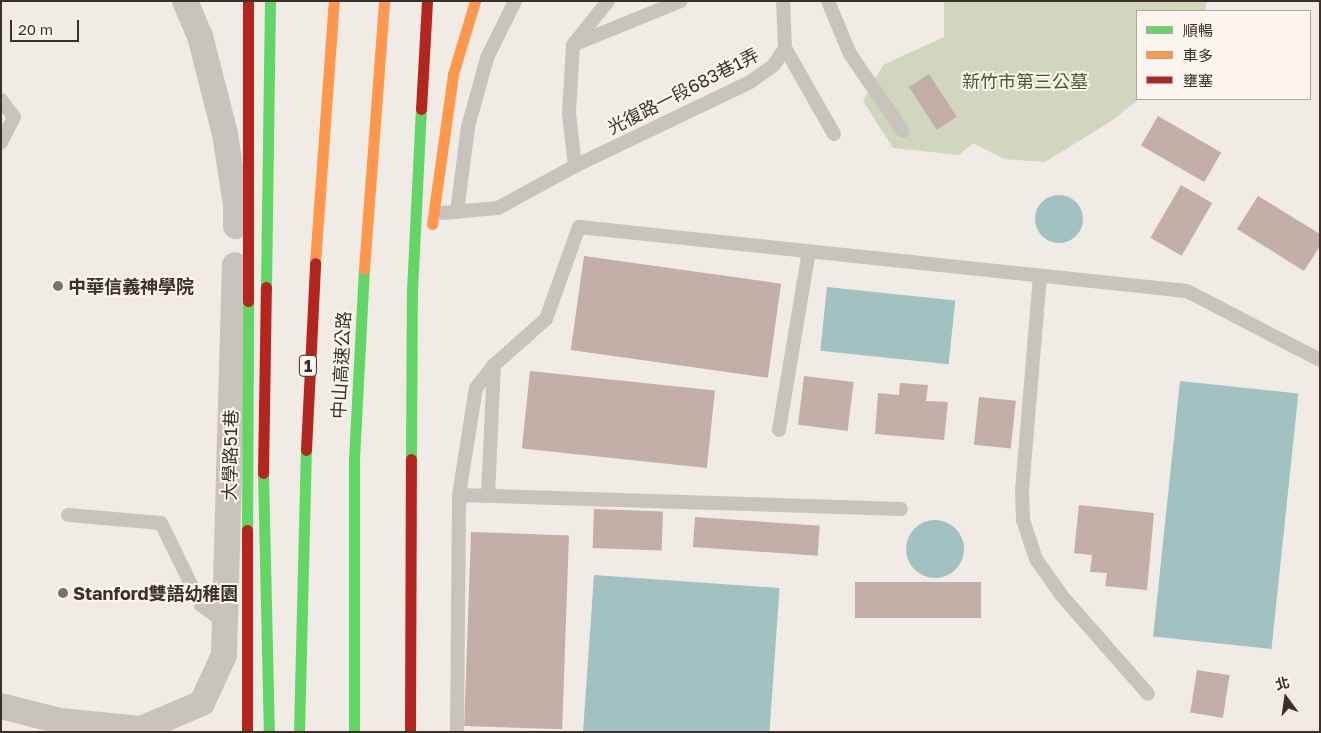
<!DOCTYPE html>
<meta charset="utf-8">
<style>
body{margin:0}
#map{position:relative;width:1321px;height:733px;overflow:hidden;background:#f0ebe5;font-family:"Golos Text","Noto Sans TC",sans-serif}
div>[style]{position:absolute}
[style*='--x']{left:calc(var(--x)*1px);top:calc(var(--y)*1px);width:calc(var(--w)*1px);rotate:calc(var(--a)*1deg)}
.green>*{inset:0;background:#d1d6bf}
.water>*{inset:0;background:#a1c2c1;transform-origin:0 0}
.round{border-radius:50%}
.building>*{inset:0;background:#c3afa7;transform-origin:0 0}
.lane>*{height:14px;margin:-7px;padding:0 7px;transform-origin:7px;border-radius:7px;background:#c9c3be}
.street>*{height:26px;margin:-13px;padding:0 13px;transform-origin:13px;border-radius:13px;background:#c9c3be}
.fast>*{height:11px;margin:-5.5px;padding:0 5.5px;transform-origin:5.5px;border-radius:5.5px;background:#63d668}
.slow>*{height:11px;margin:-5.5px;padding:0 5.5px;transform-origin:5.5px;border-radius:5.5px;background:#ff974d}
.jam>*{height:11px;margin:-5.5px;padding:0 5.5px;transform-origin:5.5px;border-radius:5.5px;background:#b3261e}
.fast-bridge>*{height:11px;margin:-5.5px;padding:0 5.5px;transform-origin:5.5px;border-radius:5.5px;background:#63d668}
.jam-bridge>*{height:11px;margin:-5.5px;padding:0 5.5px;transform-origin:5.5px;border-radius:5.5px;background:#b3261e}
.dots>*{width:14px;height:14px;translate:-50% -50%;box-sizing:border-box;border:2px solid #fbf5ee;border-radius:50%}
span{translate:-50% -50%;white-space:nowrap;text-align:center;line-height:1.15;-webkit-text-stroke:4px #fbf5ee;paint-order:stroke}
.shield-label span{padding:1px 4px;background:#fbf5ee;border:1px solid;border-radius:4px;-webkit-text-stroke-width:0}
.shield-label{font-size:16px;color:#3b302b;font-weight:700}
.park-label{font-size:18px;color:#4a5a2e}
.street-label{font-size:18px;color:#3b302b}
.poi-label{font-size:18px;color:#3b302b;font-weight:700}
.left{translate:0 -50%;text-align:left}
.frame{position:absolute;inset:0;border:2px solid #3b302b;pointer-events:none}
.legend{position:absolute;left:1136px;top:10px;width:175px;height:90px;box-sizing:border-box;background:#fbf5ee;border:1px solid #aea6a0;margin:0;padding:6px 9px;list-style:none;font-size:15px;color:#3b302b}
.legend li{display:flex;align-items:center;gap:10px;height:25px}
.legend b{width:25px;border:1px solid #aea6a0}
.north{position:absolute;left:1261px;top:673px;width:50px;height:50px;-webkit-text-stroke:4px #fbf5ee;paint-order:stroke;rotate:346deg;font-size:14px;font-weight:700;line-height:20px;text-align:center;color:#3b302b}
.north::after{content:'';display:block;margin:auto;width:18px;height:22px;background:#3b302b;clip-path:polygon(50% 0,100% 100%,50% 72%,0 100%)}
.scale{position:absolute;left:10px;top:20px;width:69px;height:22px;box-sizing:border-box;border:2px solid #3b302b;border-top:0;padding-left:6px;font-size:15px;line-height:18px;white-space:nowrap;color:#3b302b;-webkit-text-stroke:4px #fbf5ee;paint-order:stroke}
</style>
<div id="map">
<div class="green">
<div style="clip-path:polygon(944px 1px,1207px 1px,1205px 11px,1137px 11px,1139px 99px,1113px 120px,1045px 162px,1004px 159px,973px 143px,959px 155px,893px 148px,863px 101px,883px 65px,944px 37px)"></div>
</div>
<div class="water">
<div class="round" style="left:1035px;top:195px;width:48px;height:48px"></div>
<div style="left:827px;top:287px;width:129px;height:64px;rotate:6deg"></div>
<div style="left:1180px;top:381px;width:119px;height:257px;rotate:6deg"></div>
<div class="round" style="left:906px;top:520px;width:58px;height:58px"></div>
<div style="left:594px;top:575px;width:186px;height:157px;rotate:4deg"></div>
</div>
<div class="building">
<div style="left:929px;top:74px;width:51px;height:24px;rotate:57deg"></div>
<div style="left:1158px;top:116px;width:73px;height:34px;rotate:30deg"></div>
<div style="left:1181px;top:185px;width:36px;height:61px;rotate:30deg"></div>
<div style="clip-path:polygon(1258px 196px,1320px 234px,1320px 246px,1304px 271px,1237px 229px)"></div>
<div style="left:584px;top:256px;width:199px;height:95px;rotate:8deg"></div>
<div style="left:530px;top:371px;width:186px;height:78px;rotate:6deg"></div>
<div style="left:804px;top:376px;width:50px;height:49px;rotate:7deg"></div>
<div style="clip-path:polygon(900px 383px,928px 385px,926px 401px,948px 402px,944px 440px,875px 434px,878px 393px,899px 395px)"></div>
<div style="left:979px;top:397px;width:37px;height:48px;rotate:6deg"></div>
<div style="clip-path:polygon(1079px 505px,1154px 513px,1147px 590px,1105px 586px,1107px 573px,1090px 572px,1092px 555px,1074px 553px)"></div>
<div style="left:594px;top:509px;width:69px;height:39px;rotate:2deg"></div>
<div style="left:695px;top:517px;width:125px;height:30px;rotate:4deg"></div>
<div style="left:471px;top:532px;width:98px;height:194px;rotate:2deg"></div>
<div style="left:855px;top:582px;width:126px;height:36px"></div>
<div style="left:1197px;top:670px;width:33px;height:43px;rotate:9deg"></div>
</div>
<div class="lane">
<div style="--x:828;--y:1;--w:57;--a:67.5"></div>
<div style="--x:850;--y:54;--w:93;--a:55.5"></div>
<div style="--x:575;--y:44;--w:114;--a:-22.1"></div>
<div style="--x:785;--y:48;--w:99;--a:60.3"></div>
<div style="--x:1;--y:100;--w:21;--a:53"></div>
<div style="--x:14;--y:117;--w:29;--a:117"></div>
<div style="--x:575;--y:166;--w:194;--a:-25.6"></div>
<div style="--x:750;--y:82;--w:29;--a:-35"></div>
<div style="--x:774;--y:65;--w:20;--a:-57"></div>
<div style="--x:785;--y:48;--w:47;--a:-92.4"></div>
<div style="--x:457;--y:212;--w:86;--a:-82.6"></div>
<div style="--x:468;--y:127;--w:72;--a:-74.6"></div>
<div style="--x:487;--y:58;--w:64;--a:-63.8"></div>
<div style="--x:442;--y:213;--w:56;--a:-5.1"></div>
<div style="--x:498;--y:208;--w:88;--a:-28.6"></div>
<div style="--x:575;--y:166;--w:53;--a:-96.5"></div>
<div style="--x:569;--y:113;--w:68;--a:-86.6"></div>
<div style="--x:573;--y:45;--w:56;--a:-51.5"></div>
<div style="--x:1040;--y:276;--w:215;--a:94.8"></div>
<div style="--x:1022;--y:490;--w:30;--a:88"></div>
<div style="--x:1023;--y:520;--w:41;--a:71.6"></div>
<div style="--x:1036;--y:559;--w:45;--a:54.9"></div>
<div style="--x:1062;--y:596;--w:130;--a:48.7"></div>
<div style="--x:779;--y:430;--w:181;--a:-80.5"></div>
<div style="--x:459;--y:495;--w:442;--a:1.8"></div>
<div style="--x:488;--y:496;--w:131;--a:-87.4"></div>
<div style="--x:68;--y:515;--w:93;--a:4.9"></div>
<div style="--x:161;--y:523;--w:91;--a:64"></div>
<div style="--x:201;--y:605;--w:31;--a:36"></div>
<div style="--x:457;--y:732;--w:237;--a:-89.5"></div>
<div style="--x:459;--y:495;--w:108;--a:-81"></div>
<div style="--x:476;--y:388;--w:29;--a:-52"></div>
<div style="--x:494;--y:365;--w:69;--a:-41.5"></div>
<div style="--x:546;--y:319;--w:98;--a:-70.3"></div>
<div style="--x:579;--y:227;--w:611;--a:6.01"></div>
<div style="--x:1187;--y:291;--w:150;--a:27.4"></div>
</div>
<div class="street">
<div style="--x:185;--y:1;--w:38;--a:67"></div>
<div style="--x:200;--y:36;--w:101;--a:75.7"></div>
<div style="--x:225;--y:134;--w:71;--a:81.1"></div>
<div style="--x:236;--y:204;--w:22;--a:90"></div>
<div style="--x:1;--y:706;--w:61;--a:14.3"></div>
<div style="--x:60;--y:721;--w:81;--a:5.6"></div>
<div style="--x:141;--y:729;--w:66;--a:-23.1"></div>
<div style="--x:202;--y:703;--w:53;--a:-65.4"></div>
<div style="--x:224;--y:655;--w:390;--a:-88.4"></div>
</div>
<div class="fast">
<div style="--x:266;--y:287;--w:286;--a:-89.2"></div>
<div style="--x:411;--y:459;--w:168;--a:-89.7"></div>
<div style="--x:412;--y:291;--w:182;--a:-87.2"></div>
<div style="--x:263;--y:473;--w:259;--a:88.7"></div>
<div style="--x:299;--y:732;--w:282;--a:-88.6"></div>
<div style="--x:354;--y:732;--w:273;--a:-90"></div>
<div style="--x:354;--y:459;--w:190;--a:-87"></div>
</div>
<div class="slow">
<div style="--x:432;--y:224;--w:151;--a:-82"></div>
<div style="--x:453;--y:74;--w:76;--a:-73.2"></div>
<div style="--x:315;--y:263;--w:263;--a:-85.9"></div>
<div style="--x:364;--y:269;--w:269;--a:-85.7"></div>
</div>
<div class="jam">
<div style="--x:421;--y:109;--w:108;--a:-86.8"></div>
<div style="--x:306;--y:450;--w:187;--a:-87.2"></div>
<div style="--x:263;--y:473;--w:186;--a:-89.1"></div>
<div style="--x:410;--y:732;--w:273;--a:-89.8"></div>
</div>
<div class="fast-bridge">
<div style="--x:247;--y:530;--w:229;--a:-89.7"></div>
</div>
<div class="jam-bridge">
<div style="--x:248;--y:301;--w:300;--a:-90"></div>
<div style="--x:247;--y:732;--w:202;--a:-90"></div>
</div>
<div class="dots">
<div style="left:58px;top:286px;background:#7a716c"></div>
<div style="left:63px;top:593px;background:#7a716c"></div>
</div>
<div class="shield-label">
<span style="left:308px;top:366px">1</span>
</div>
<div class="park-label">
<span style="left:1025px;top:81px">新竹市第三公墓</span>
</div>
<div class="street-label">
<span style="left:683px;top:91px;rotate:-27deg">光復路一段683巷1弄</span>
<span style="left:341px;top:365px;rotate:-87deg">中山高速公路</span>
<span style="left:230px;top:455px;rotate:-89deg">大學路51巷</span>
</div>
<div class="poi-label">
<span class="left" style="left:68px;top:286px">中華信義神學院</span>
<span class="left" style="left:73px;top:593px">Stanford雙語幼稚園</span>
</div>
<div class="frame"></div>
<ul class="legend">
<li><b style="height:6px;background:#63d668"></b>順暢</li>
<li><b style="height:6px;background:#ff974d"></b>車多</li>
<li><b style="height:6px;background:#b3261e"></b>壅塞</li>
</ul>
<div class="north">北</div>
<div class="scale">20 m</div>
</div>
